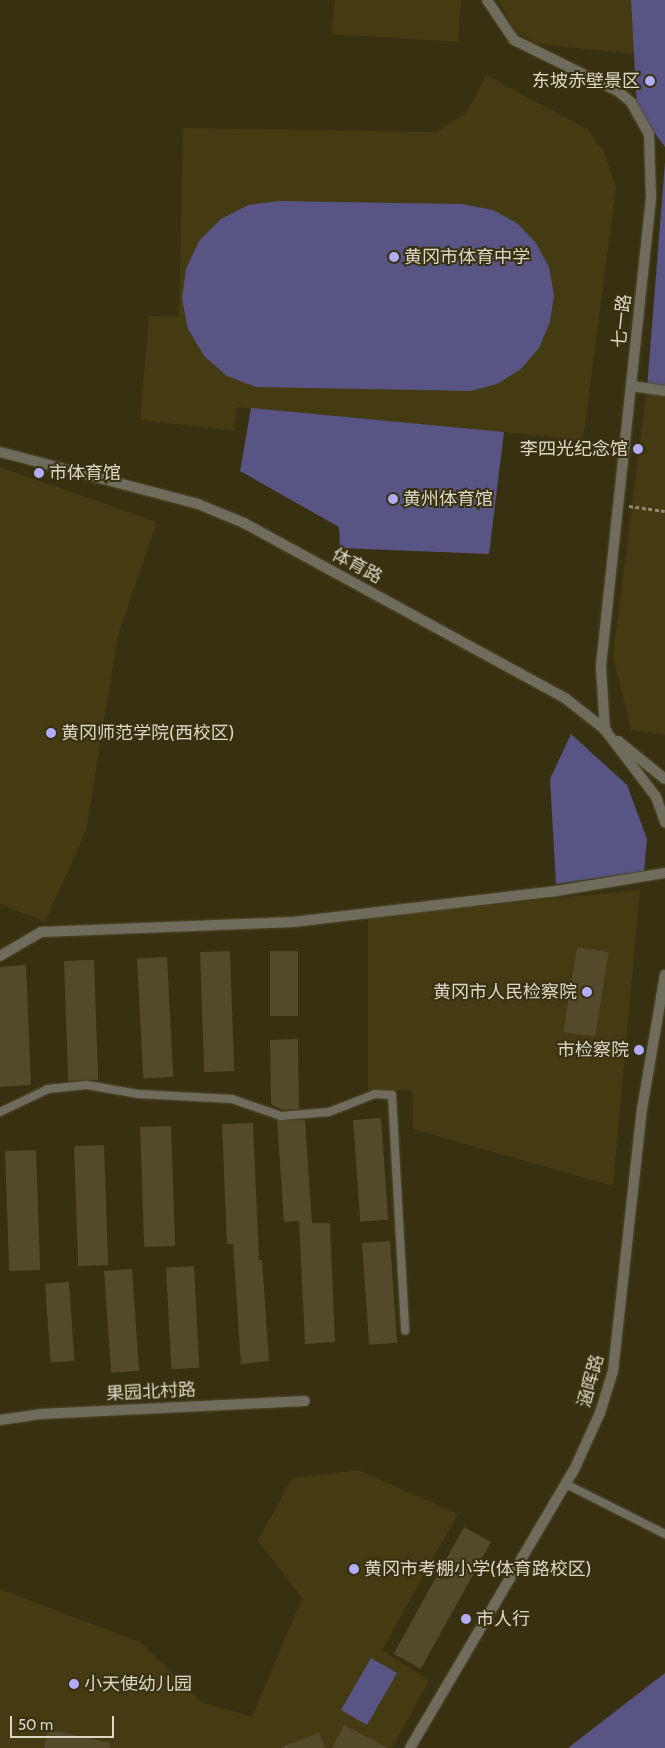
<!DOCTYPE html>
<meta charset="utf-8">
<style>
body{margin:0}
#map{position:relative;width:665px;height:1748px;overflow:hidden;background:#383111;font-family:Cabin,"Noto Sans SC",sans-serif}
div>[style]{position:absolute}
[style*='--x']{left:calc(var(--x)*1px);top:calc(var(--y)*1px);width:calc(var(--w)*1px);rotate:calc(var(--a)*1deg)}
.built>*{inset:0;background:#443b12}
.green>*{inset:0;background:#585483;transform-origin:0 0}
.building>*{inset:0;background:#524a2a;transform-origin:0 0}
.path>*{height:2.5px;margin-top:-1.25px;transform-origin:0;background:repeating-linear-gradient(90deg,#8e8970 0 4px,transparent 0 6.5px)}
.roads{filter:drop-shadow(0 0 1px #524c2e) drop-shadow(0 0 1px #524c2e)}
.service>*{height:8px;margin:-4px;padding:0 4px;transform-origin:4px;border-radius:4px;background:#6f6b5d}
.minor>*{height:10px;margin:-5px;padding:0 5px;transform-origin:5px;border-radius:5px;background:#6f6b5d}
.tertiary>*{height:10px;margin:-5px;padding:0 5px;transform-origin:5px;border-radius:5px;background:#6f6b5d}
.dots>*{width:14px;height:14px;translate:-50% -50%;box-sizing:border-box;border:2px solid #383111;border-radius:50%}
span{translate:-50% -50%;white-space:nowrap;text-align:center;line-height:1.15;-webkit-text-stroke:4px #383111;paint-order:stroke}
.poi-label{font-size:18px;color:#dcd8c6}
.right{translate:-100% -50%;text-align:right}
.left{translate:0 -50%;text-align:left}
.street-label{font-size:18px;color:#dcd8c6}
.scale{position:absolute;left:10px;top:1716px;width:104px;height:22px;box-sizing:border-box;border:2px solid #dcd8c6;border-top:0;padding-left:6px;font-size:15px;line-height:18px;white-space:nowrap;color:#dcd8c6;-webkit-text-stroke:4px #383111;paint-order:stroke}
</style>
<div id="map">
<div class="built">
<div style="clip-path:polygon(335px 0,461px 0,458px 42px,331px 34px)"></div>
<div style="clip-path:polygon(498px 0,631px 0,634px 54px,538px 44px,516px 32px)"></div>
<div style="clip-path:polygon(486px 75px,587px 129px,603px 150px,616px 187px,583px 440px,237px 407px,234px 431px,140px 420px,149px 316px,179px 317px,183px 128px,436px 132px,467px 112px)"></div>
<div style="clip-path:polygon(647px 388px,665px 393px,665px 735px,631px 730px,613px 655px)"></div>
<div style="clip-path:polygon(0 467px,157px 522px,118px 635px,86px 831px,45px 922px,0 904px)"></div>
<div style="clip-path:polygon(640px 890px,613px 1186px,413px 1129px,412px 1090px,368px 1091px,368px 917px)"></div>
<div style="clip-path:polygon(358px 1470px,458px 1514px,382px 1650px,429px 1681px,392px 1748px,0 1748px,0 1589px,140px 1642px,201px 1702px,252px 1717px,302px 1598px,258px 1541px,292px 1478px)"></div>
</div>
<div class="green">
<div style="clip-path:polygon(631px 0,665px 0,665px 147px,637px 109px)"></div>
<div style="clip-path:polygon(665px 162px,665px 393px,647px 388px)"></div>
<div style="clip-path:polygon(278px 201px,462px 204px,493px 210px,517px 223px,536px 243px,549px 267px,554px 295px,550px 322px,539px 348px,521px 369px,497px 384px,471px 391px,256px 387px,227px 376px,204px 356px,188px 329px,182px 299px,186px 269px,199px 241px,221px 219px,248px 205px)"></div>
<div style="clip-path:polygon(251px 408px,504px 432px,489px 554px,340px 548px,339px 527px,240px 471px)"></div>
<div style="clip-path:polygon(571px 734px,627px 785px,647px 839px,644px 871px,556px 884px,550px 779px)"></div>
<div style="left:371px;top:1658px;width:30px;height:60px;rotate:30deg"></div>
<div style="clip-path:polygon(665px 1673px,665px 1748px,568px 1748px)"></div>
</div>
<div class="building">
<div style="left:577px;top:947px;width:32px;height:86px;rotate:9deg"></div>
<div style="left:230px;top:951px;width:120px;height:30px;rotate:88deg"></div>
<div style="left:270px;top:951px;width:28px;height:65px"></div>
<div style="left:167px;top:957px;width:120px;height:30px;rotate:87deg"></div>
<div style="left:94px;top:960px;width:120px;height:30px;rotate:88deg"></div>
<div style="clip-path:polygon(26px 965px,31px 1085px,0 1087px,0 967px)"></div>
<div style="clip-path:polygon(298px 1039px,299px 1109px,282px 1110px,271px 1104px,270px 1040px)"></div>
<div style="left:381px;top:1118px;width:102px;height:28px;rotate:86deg"></div>
<div style="clip-path:polygon(277px 1120px,305px 1120px,312px 1223px,330px 1223px,335px 1342px,305px 1344px,299px 1221px,284px 1222px)"></div>
<div style="clip-path:polygon(253px 1123px,259px 1260px,262px 1260px,269px 1361px,241px 1364px,233px 1244px,227px 1244px,222px 1124px)"></div>
<div style="left:171px;top:1126px;width:120px;height:31px;rotate:88deg"></div>
<div style="left:104px;top:1145px;width:120px;height:30px;rotate:88deg"></div>
<div style="left:36px;top:1150px;width:120px;height:31px;rotate:88deg"></div>
<div style="left:390px;top:1241px;width:102px;height:28px;rotate:86deg"></div>
<div style="left:194px;top:1266px;width:102px;height:28px;rotate:87deg"></div>
<div style="left:132px;top:1269px;width:102px;height:28px;rotate:86deg"></div>
<div style="left:69px;top:1282px;width:79px;height:24px;rotate:86deg"></div>
<div style="left:464px;top:1527px;width:31px;height:145px;rotate:29deg"></div>
<div style="clip-path:polygon(344px 1725px,388px 1748px,332px 1748px)"></div>
<div style="clip-path:polygon(48px 1729px,110px 1743px,110px 1748px,44px 1748px)"></div>
<div style="clip-path:polygon(319px 1733px,325px 1748px,282px 1748px,281px 1747px)"></div>
</div>
<div class="path">
<div style="--x:629;--y:506;--w:36;--a:8"></div>
</div>
<div class="roads">
<div class="service">
<div style="--x:0;--y:1112;--w:53;--a:-25.6"></div>
<div style="--x:48;--y:1089;--w:39;--a:-6"></div>
<div style="--x:87;--y:1085;--w:52;--a:10"></div>
<div style="--x:138;--y:1094;--w:94;--a:3"></div>
<div style="--x:232;--y:1099;--w:52;--a:19.1"></div>
<div style="--x:281;--y:1116;--w:48;--a:-4.8"></div>
<div style="--x:329;--y:1112;--w:49;--a:-21.4"></div>
<div style="--x:375;--y:1094;--w:17;--a:3"></div>
<div style="--x:392;--y:1095;--w:236;--a:86.8"></div>
<div style="--x:566;--y:1484;--w:111;--a:26.8"></div>
</div>
<div class="minor">
<div style="--x:631;--y:386;--w:34;--a:8"></div>
<div style="--x:0;--y:956;--w:48;--a:-30.3"></div>
<div style="--x:41;--y:932;--w:252;--a:-2.3"></div>
<div style="--x:293;--y:922;--w:259;--a:-6.7"></div>
<div style="--x:550;--y:892;--w:117;--a:-9.4"></div>
<div style="--x:0;--y:1420;--w:41;--a:-8.3"></div>
<div style="--x:41;--y:1414;--w:264;--a:-2.8"></div>
</div>
<div class="tertiary">
<div style="--x:487;--y:0;--w:48;--a:56"></div>
<div style="--x:514;--y:40;--w:117;--a:26.3"></div>
<div style="--x:619;--y:92;--w:16;--a:40"></div>
<div style="--x:631;--y:102;--w:37;--a:61"></div>
<div style="--x:649;--y:134;--w:64;--a:88.2"></div>
<div style="--x:651;--y:198;--w:473;--a:96.1"></div>
<div style="--x:601;--y:668;--w:62;--a:86.3"></div>
<div style="--x:605;--y:730;--w:84;--a:52.7"></div>
<div style="--x:656;--y:797;--w:27;--a:70"></div>
<div style="--x:0;--y:452;--w:205;--a:14.7"></div>
<div style="--x:198;--y:504;--w:50;--a:22.4"></div>
<div style="--x:244;--y:523;--w:366;--a:28.6"></div>
<div style="--x:565;--y:698;--w:53;--a:38.2"></div>
<div style="--x:618;--y:741;--w:60;--a:39"></div>
<div style="--x:410;--y:1748;--w:323;--a:-59.5"></div>
<div style="--x:574;--y:1470;--w:63;--a:-65.5"></div>
<div style="--x:600;--y:1413;--w:44;--a:-72.8"></div>
<div style="--x:613;--y:1371;--w:264;--a:-83.7"></div>
<div style="--x:642;--y:1109;--w:136;--a:-80.3"></div>
</div>
</div>
<div class="dots">
<div style="left:650px;top:81px;background:#b2adf9"></div>
<div style="left:394px;top:257px;background:#b2adf9"></div>
<div style="left:638px;top:449px;background:#b2adf9"></div>
<div style="left:39px;top:473px;background:#b2adf9"></div>
<div style="left:393px;top:499px;background:#b2adf9"></div>
<div style="left:51px;top:733px;background:#b2adf9"></div>
<div style="left:587px;top:992px;background:#b2adf9"></div>
<div style="left:639px;top:1050px;background:#b2adf9"></div>
<div style="left:354px;top:1569px;background:#b2adf9"></div>
<div style="left:466px;top:1619px;background:#b2adf9"></div>
<div style="left:74px;top:1684px;background:#b2adf9"></div>
</div>
<div class="poi-label">
<span class="right" style="left:640px;top:81px">东坡赤壁景区</span>
<span class="left" style="left:404px;top:257px">黄冈市体育中学</span>
<span class="right" style="left:628px;top:449px">李四光纪念馆</span>
<span class="left" style="left:49px;top:473px">市体育馆</span>
<span class="left" style="left:403px;top:499px">黄州体育馆</span>
<span class="left" style="left:61px;top:733px">黄冈师范学院(西校区)</span>
<span class="right" style="left:577px;top:992px">黄冈市人民检察院</span>
<span class="right" style="left:629px;top:1050px">市检察院</span>
<span class="left" style="left:364px;top:1569px">黄冈市考棚小学(体育路校区)</span>
<span class="left" style="left:476px;top:1619px">市人行</span>
<span class="left" style="left:84px;top:1684px">小天使幼儿园</span>
</div>
<div class="street-label">
<span style="left:622px;top:321px;rotate:-84deg">七一路</span>
<span style="left:357px;top:566px;rotate:28deg">体育路</span>
<span style="left:591px;top:1381px;rotate:-75deg">涵晖路</span>
<span style="left:151px;top:1392px;rotate:-3deg">果园北村路</span>
</div>
<div class="scale">50 m</div>
</div>
